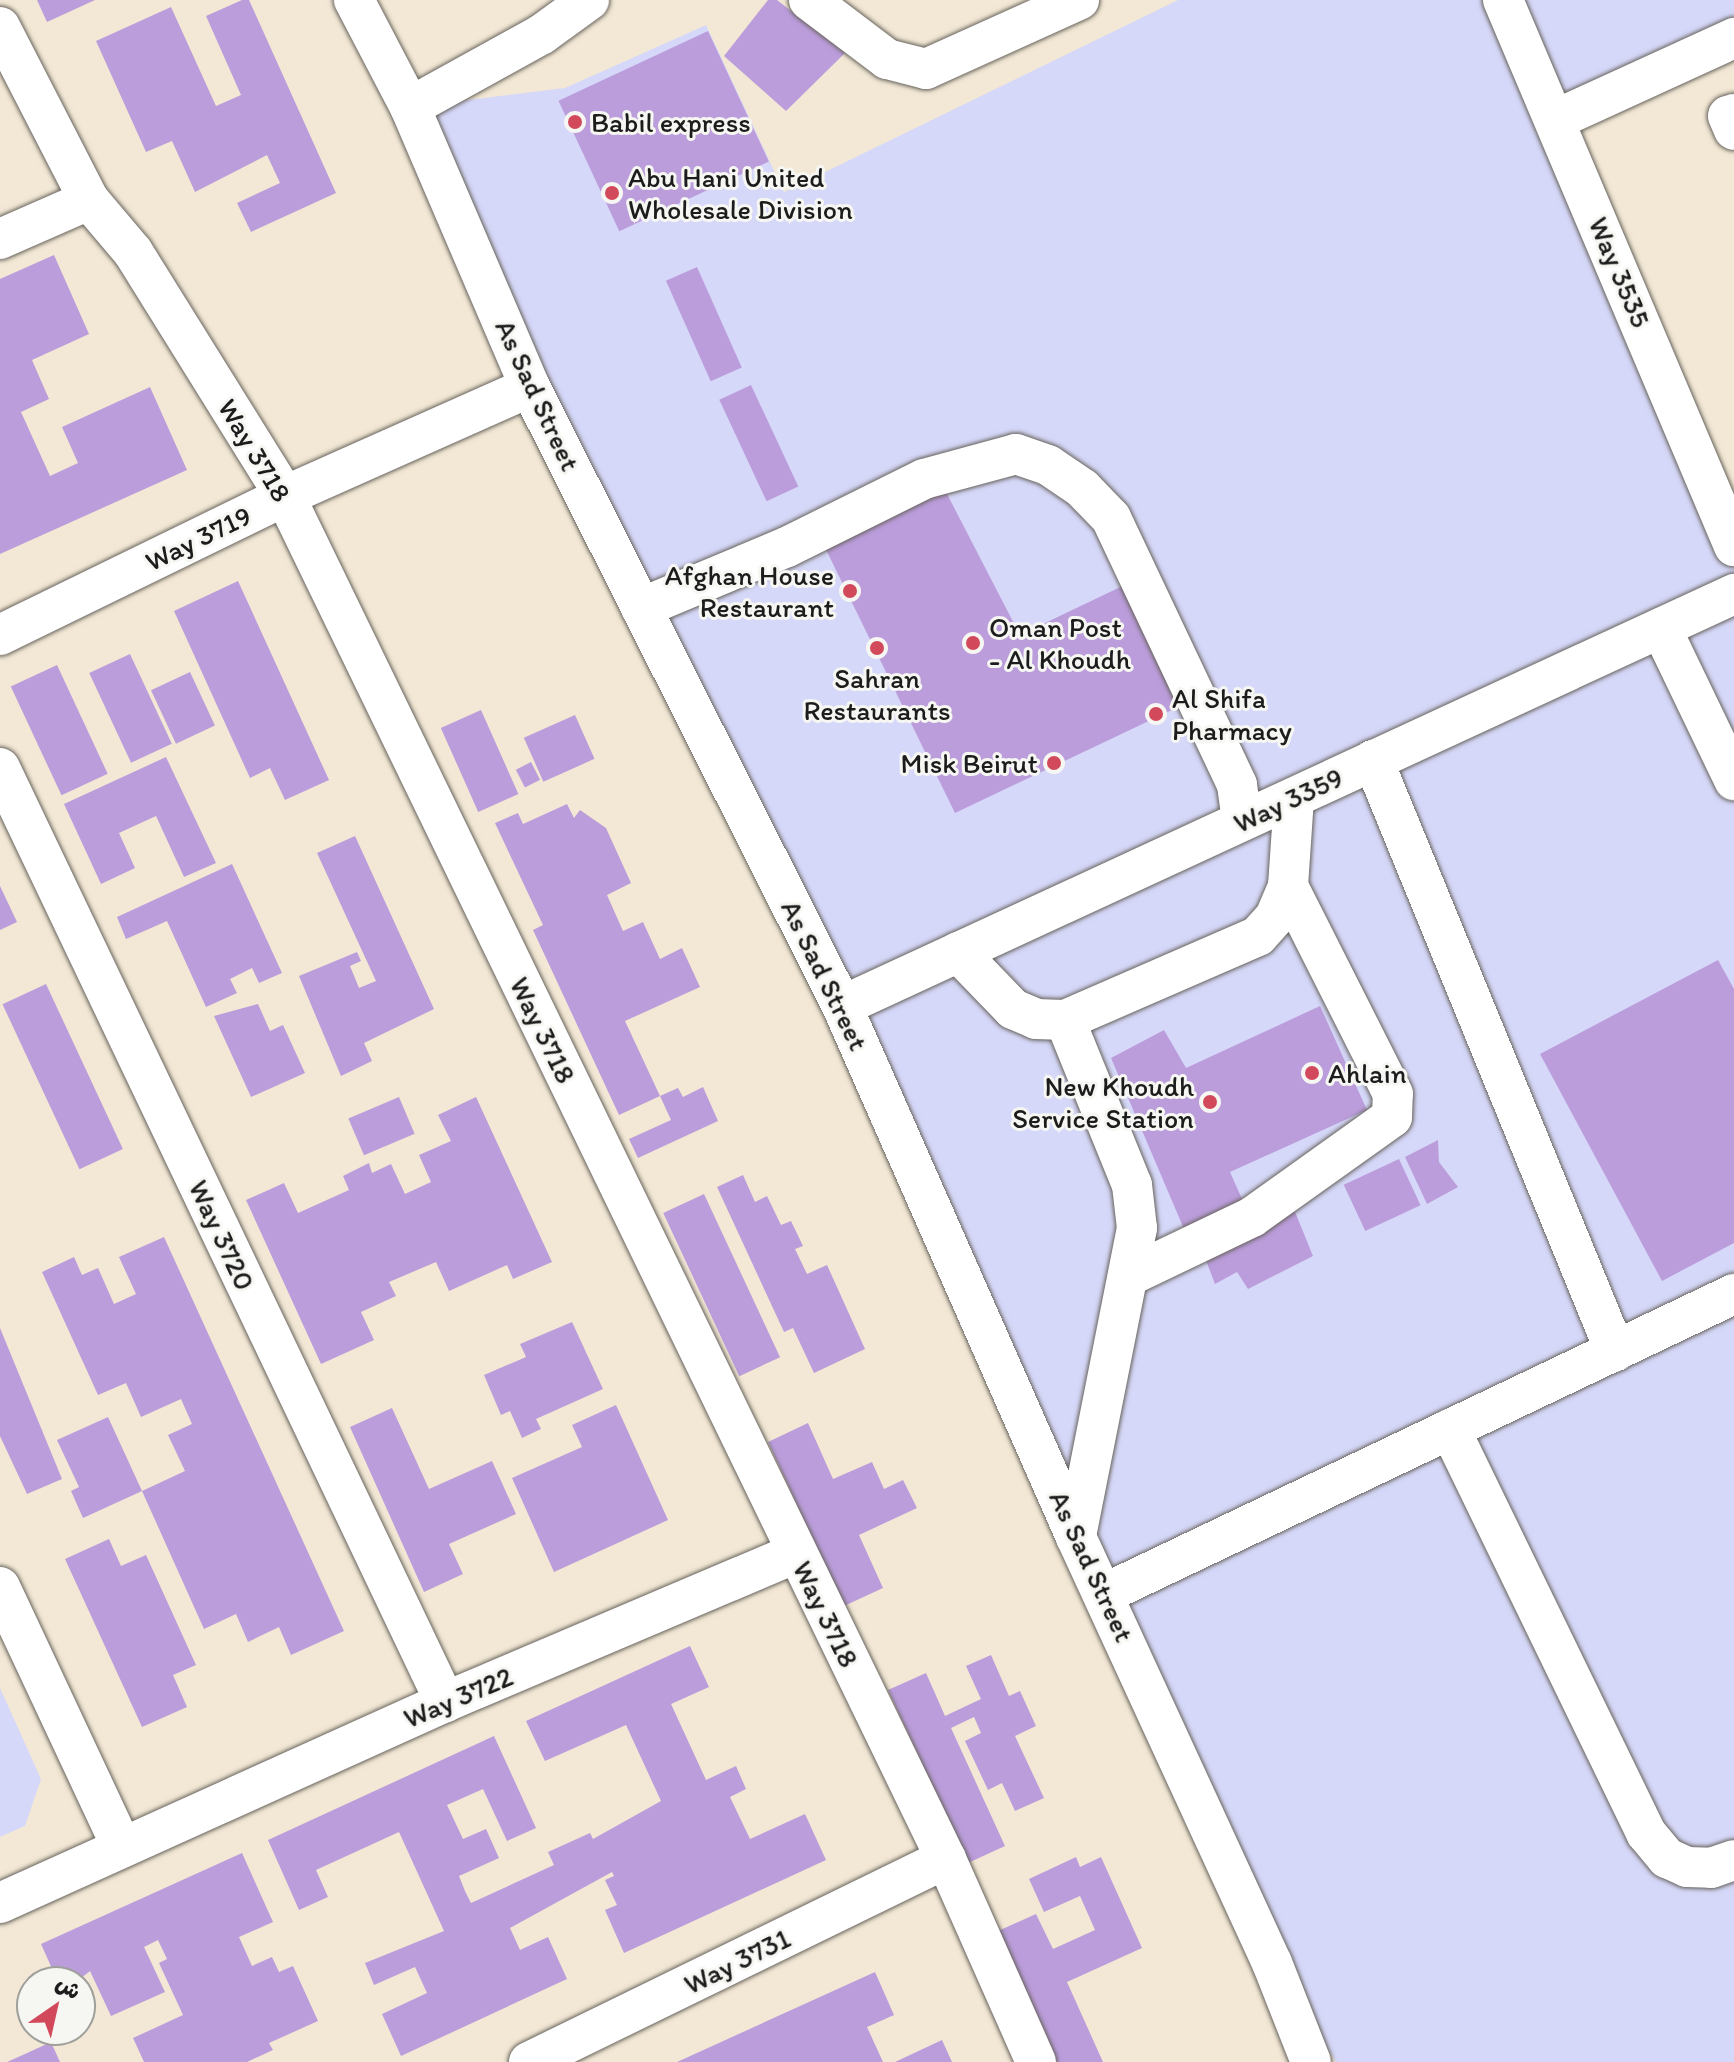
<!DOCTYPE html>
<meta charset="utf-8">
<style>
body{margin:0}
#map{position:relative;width:1734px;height:2062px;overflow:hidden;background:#f3e8d5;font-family:Itim,"Playpen Sans Arabic",sans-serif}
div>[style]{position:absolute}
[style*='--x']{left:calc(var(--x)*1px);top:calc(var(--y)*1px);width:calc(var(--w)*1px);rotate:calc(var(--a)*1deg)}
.built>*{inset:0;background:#d6d8f9}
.building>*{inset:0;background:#bb9ddb;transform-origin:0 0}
.roads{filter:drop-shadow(0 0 2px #67635d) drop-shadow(0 0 2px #67635d)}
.minor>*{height:40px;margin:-20px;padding:0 20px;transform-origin:20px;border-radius:20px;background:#fff}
.dots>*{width:22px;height:22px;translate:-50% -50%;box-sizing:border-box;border:4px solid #f6f6f2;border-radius:50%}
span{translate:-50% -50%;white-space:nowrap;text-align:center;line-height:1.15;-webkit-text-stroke:6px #f6f6f2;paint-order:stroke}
.poi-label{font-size:28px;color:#1c1c1c}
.left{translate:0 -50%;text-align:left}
.right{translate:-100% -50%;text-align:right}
.street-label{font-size:28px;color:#1c1c1c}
.north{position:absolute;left:16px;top:1966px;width:80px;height:80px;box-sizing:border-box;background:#f6f6f2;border:2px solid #9f9f9c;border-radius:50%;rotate:34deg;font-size:22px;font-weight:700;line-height:32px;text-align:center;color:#1c1c1c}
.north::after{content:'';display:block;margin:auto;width:28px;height:36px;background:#d1495b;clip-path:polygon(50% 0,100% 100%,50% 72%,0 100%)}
</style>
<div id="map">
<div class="built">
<div style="clip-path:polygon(1178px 0,1734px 0,1734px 37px,1557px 120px,1734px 546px,1734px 2062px,1336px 2062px,1272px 1963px,410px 107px,565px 88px,706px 25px,784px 192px)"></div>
<div style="clip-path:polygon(0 1688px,41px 1779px,25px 1826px,0 1837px)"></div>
</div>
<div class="building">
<div style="clip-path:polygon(37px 0,95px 0,47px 22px)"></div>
<div style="clip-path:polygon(242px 0,249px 0,336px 193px,251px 232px,237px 203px,280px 183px,267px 155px,195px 192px,172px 141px,146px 152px,96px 41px,171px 7px,216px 106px,241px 95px,206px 16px)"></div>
<div style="clip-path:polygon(768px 0,777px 0,845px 53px,786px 111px,724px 56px)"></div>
<div style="left:708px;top:31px;width:144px;height:165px;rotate:65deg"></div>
<div style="clip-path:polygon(54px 255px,89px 334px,32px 360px,49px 399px,21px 412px,50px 476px,78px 463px,62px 427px,150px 387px,187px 470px,0 554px,0 279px)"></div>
<div style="left:697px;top:267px;width:110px;height:34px;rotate:66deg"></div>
<div style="left:751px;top:385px;width:112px;height:35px;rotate:65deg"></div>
<div style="clip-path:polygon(931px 463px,1020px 635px,1135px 580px,1193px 700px,955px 813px,811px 519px)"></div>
<div style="clip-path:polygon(238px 581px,329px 780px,285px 800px,270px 768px,250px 778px,174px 611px)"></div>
<div style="left:130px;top:654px;width:99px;height:45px;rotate:65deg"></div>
<div style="left:57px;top:665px;width:120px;height:51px;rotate:65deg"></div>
<div style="left:190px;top:672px;width:59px;height:43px;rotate:65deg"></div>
<div style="left:481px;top:710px;width:92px;height:44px;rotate:66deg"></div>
<div style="left:575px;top:715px;width:48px;height:56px;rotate:66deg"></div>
<div style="clip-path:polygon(166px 757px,216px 863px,184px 877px,156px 816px,119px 833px,135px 868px,101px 884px,64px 804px)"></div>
<div style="left:531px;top:762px;width:20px;height:17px;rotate:63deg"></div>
<div style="clip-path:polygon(567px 804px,574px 818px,580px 810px,606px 828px,631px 883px,607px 895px,623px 931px,643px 922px,660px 959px,682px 948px,700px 987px,625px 1021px,660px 1096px,619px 1115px,533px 930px,543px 925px,495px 823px,518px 813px,523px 824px)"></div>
<div style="clip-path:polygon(355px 836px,434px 1009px,364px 1043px,372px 1061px,341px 1076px,299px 976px,357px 952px,361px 961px,350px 966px,359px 988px,376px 981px,317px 853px)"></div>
<div style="clip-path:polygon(232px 864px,282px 973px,259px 983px,252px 968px,230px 979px,237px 993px,206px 1007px,167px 921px,126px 939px,117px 917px)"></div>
<div style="clip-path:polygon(0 886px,17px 922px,0 930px)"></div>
<div style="clip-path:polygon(1718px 960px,1734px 989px,1734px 1243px,1662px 1281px,1540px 1054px)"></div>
<div style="left:46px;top:984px;width:182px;height:48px;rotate:65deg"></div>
<div style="clip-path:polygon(258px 1004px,270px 1031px,283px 1025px,305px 1073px,251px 1097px,214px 1016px)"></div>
<div style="clip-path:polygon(1320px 1006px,1367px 1110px,1230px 1172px,1246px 1208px,1187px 1236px,1111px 1058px,1164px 1030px,1186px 1068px)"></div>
<div style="clip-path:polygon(703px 1087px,718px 1121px,638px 1158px,629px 1139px,671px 1120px,660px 1096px,678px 1088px,683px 1097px)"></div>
<div style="left:399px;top:1097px;width:40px;height:55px;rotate:67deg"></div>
<div style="clip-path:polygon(476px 1097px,552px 1262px,513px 1279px,507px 1265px,449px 1291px,436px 1262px,389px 1282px,396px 1296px,361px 1312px,374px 1340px,321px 1364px,246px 1200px,284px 1183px,298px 1213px,349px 1190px,343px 1176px,369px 1163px,372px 1173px,391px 1164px,405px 1194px,431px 1182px,419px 1155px,451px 1141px,438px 1115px)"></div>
<div style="clip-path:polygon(1438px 1140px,1439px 1162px,1458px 1187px,1427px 1204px,1405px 1157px)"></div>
<div style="left:1399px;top:1159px;width:51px;height:61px;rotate:65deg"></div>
<div style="clip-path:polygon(743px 1175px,755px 1202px,767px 1196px,781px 1225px,791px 1221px,803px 1246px,795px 1249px,807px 1274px,827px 1265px,865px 1349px,814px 1373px,793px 1328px,784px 1332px,717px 1187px)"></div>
<div style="left:704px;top:1194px;width:180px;height:45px;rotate:65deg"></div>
<div style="clip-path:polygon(1293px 1207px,1313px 1256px,1248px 1289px,1237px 1272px,1215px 1284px,1202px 1250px)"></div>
<div style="clip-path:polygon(164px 1237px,344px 1631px,291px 1655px,279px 1627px,248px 1642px,236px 1614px,204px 1629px,142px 1491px,185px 1471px,168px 1435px,192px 1424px,181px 1399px,141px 1417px,126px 1383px,98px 1395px,42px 1272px,74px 1257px,82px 1275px,98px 1268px,114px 1304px,136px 1294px,119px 1257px)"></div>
<div style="clip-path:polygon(572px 1322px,603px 1389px,536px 1419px,541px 1429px,522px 1438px,510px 1411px,501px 1415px,484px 1375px,526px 1357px,520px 1344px)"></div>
<div style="clip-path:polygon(0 1328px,62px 1479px,27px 1494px,0 1436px)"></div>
<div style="clip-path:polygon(616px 1405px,668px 1520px,554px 1572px,512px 1478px,582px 1447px,572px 1425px)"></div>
<div style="clip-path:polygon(392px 1408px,429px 1489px,492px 1461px,516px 1514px,449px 1544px,463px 1574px,424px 1592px,350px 1427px)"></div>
<div style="clip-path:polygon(108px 1417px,142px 1491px,83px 1518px,71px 1491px,79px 1487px,57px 1440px)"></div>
<div style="clip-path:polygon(808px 1423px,833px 1479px,872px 1462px,884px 1489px,903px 1480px,917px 1508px,859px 1535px,883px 1588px,844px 1606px,768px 1442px)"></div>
<div style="clip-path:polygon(109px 1539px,121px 1566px,146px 1555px,196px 1665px,173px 1675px,187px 1707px,142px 1727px,65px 1559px)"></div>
<div style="clip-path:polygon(690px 1646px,709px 1687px,671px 1704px,706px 1780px,736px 1766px,746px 1789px,730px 1797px,750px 1839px,805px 1814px,826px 1860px,624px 1953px,605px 1910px,617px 1905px,605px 1880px,614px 1876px,612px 1872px,510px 1928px,520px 1950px,548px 1937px,567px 1979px,401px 2056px,382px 2014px,427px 1993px,415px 1967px,374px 1985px,365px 1963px,444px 1931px,399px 1832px,316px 1870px,328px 1897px,299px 1910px,268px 1840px,494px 1736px,536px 1828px,507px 1841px,483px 1789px,447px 1805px,463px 1839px,486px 1829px,499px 1858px,459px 1876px,465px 1891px,471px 1903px,554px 1865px,548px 1852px,590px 1833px,593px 1839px,661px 1801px,626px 1725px,545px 1761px,526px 1721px)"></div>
<div style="clip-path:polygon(991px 1655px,1009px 1696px,1020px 1691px,1036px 1726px,1015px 1736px,1044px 1798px,1015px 1811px,1002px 1783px,988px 1790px,965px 1741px,981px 1733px,974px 1717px,951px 1728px,1005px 1846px,968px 1863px,888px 1690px,926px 1673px,945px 1716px,981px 1699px,966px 1666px)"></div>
<div style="clip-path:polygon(242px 1853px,273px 1922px,239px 1937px,252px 1966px,272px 1957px,279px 1972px,293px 1966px,318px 2021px,269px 2043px,273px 2050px,247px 2062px,144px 2062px,133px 2038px,183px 2015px,159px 1963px,167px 1959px,158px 1940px,144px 1947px,165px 1992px,111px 2016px,90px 1971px,76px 1982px,58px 1982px,41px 1944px)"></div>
<div style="clip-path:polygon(1076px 1857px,1080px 1867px,1101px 1857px,1142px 1948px,1067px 1982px,1103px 2062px,1057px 2062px,998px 1931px,1036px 1914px,1053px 1949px,1095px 1930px,1080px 1896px,1044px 1912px,1029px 1879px)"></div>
<div style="clip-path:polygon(875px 1972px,894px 2015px,867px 2027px,883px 2062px,677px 2062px)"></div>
<div style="clip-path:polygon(942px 2040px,952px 2062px,895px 2062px)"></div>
<div style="clip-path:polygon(51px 2042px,60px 2062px,7px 2062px,25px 2054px)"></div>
</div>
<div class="roads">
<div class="minor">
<div style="--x:354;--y:0;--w:121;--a:62.4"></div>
<div style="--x:410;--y:107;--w:305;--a:66.8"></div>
<div style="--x:530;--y:387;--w:693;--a:63.25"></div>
<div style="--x:842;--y:1006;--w:580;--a:66.22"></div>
<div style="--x:1076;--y:1537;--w:469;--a:65.3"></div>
<div style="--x:1272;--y:1963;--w:106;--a:68.5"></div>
<div style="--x:809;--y:0;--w:98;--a:37.1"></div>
<div style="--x:887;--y:59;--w:40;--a:14.4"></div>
<div style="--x:926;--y:69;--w:168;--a:-24.3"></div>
<div style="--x:1503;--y:0;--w:593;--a:67.07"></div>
<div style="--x:0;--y:27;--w:195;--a:62.8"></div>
<div style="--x:89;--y:200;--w:68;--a:49.8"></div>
<div style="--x:133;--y:252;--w:287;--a:58.1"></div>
<div style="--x:285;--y:496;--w:1515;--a:64.13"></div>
<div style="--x:946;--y:1859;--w:222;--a:66.1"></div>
<div style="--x:410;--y:107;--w:151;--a:-28.9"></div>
<div style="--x:542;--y:34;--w:58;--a:-35.9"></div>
<div style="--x:1734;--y:114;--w:6;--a:162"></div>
<div style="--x:1728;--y:116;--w:15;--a:67"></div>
<div style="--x:1557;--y:119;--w:195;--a:-24.6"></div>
<div style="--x:0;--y:239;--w:97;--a:-23.7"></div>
<div style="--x:641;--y:608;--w:158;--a:-22.7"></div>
<div style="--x:787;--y:547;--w:153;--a:-26.4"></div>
<div style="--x:924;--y:479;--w:95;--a:-15.2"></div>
<div style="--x:1016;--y:454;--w:34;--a:19"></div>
<div style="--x:1048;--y:465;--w:41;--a:34.1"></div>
<div style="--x:1082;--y:488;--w:42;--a:46"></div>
<div style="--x:1111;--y:518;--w:295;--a:64.7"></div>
<div style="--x:1237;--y:785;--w:36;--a:82"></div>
<div style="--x:1661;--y:628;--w:169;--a:64.3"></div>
<div style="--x:0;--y:635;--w:317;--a:-26"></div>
<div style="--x:285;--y:496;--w:268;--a:-24"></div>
<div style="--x:1373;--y:760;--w:639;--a:67.73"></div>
<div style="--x:0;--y:768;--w:1035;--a:64.52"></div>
<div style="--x:958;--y:952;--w:79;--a:46"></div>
<div style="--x:1013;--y:1009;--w:25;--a:23"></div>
<div style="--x:1036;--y:1019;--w:29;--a:2"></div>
<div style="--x:1065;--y:1020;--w:210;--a:-23.5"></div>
<div style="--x:1258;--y:936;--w:25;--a:-48"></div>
<div style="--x:1275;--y:917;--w:34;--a:-67"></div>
<div style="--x:1288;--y:886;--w:88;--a:-86.1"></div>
<div style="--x:842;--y:1006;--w:983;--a:-24.79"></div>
<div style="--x:1065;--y:1020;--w:178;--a:67.9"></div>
<div style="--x:1132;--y:1185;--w:43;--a:83.4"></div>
<div style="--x:1137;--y:1228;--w:315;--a:101.2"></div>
<div style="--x:1131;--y:1275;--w:134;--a:-25.6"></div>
<div style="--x:1252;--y:1217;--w:172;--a:-35.5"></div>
<div style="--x:1392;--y:1117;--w:23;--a:-88"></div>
<div style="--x:1393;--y:1094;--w:233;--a:-116.8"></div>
<div style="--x:1450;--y:1429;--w:449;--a:64.1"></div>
<div style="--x:1646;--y:1833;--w:33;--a:50"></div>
<div style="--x:1667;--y:1858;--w:22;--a:24"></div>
<div style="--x:1687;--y:1867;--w:24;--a:2"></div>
<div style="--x:1711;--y:1868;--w:24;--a:-19"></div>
<div style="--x:0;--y:1587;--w:287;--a:64.9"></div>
<div style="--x:1106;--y:1593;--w:696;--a:-25.46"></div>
<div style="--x:0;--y:1903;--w:488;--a:-24.3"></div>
<div style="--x:445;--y:1702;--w:381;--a:-23"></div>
<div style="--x:529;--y:2062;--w:464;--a:-26"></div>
</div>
</div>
<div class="dots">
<div style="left:575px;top:122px;background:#d1495b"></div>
<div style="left:612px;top:193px;background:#d1495b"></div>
<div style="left:850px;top:591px;background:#d1495b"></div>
<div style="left:973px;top:643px;background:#d1495b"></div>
<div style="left:877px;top:648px;background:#d1495b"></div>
<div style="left:1156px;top:714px;background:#d1495b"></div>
<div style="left:1054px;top:763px;background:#d1495b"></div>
<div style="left:1312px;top:1073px;background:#d1495b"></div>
<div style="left:1210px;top:1102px;background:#d1495b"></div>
</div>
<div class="poi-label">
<span class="left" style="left:591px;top:122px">Babil express</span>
<span class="left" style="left:628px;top:193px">Abu Hani United<br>Wholesale Division</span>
<span class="right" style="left:834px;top:591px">Afghan House<br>Restaurant</span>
<span class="left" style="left:989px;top:643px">Oman Post<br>- Al Khoudh</span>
<span style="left:877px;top:694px">Sahran<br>Restaurants</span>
<span class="left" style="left:1172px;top:714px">Al Shifa<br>Pharmacy</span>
<span class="right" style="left:1038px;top:763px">Misk Beirut</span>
<span class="left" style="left:1328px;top:1073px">Ahlain</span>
<span class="right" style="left:1194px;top:1102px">New Khoudh<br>Service Station</span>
</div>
<div class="street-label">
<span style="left:1620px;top:272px;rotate:67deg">Way 3535</span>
<span style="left:538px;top:395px;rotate:65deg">As Sad Street</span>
<span style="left:255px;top:450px;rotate:59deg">Way 3718</span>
<span style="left:198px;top:538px;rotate:-26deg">Way 3719</span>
<span style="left:1288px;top:800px;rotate:-25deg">Way 3359</span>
<span style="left:825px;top:975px;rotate:64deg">As Sad Street</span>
<span style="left:543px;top:1030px;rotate:64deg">Way 3718</span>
<span style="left:222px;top:1235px;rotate:65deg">Way 3720</span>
<span style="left:1092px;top:1566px;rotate:65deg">As Sad Street</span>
<span style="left:826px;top:1614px;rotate:64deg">Way 3718</span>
<span style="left:458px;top:1697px;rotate:-23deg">Way 3722</span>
<span style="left:737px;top:1961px;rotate:-26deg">Way 3731</span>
</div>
<div class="north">ش</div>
</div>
